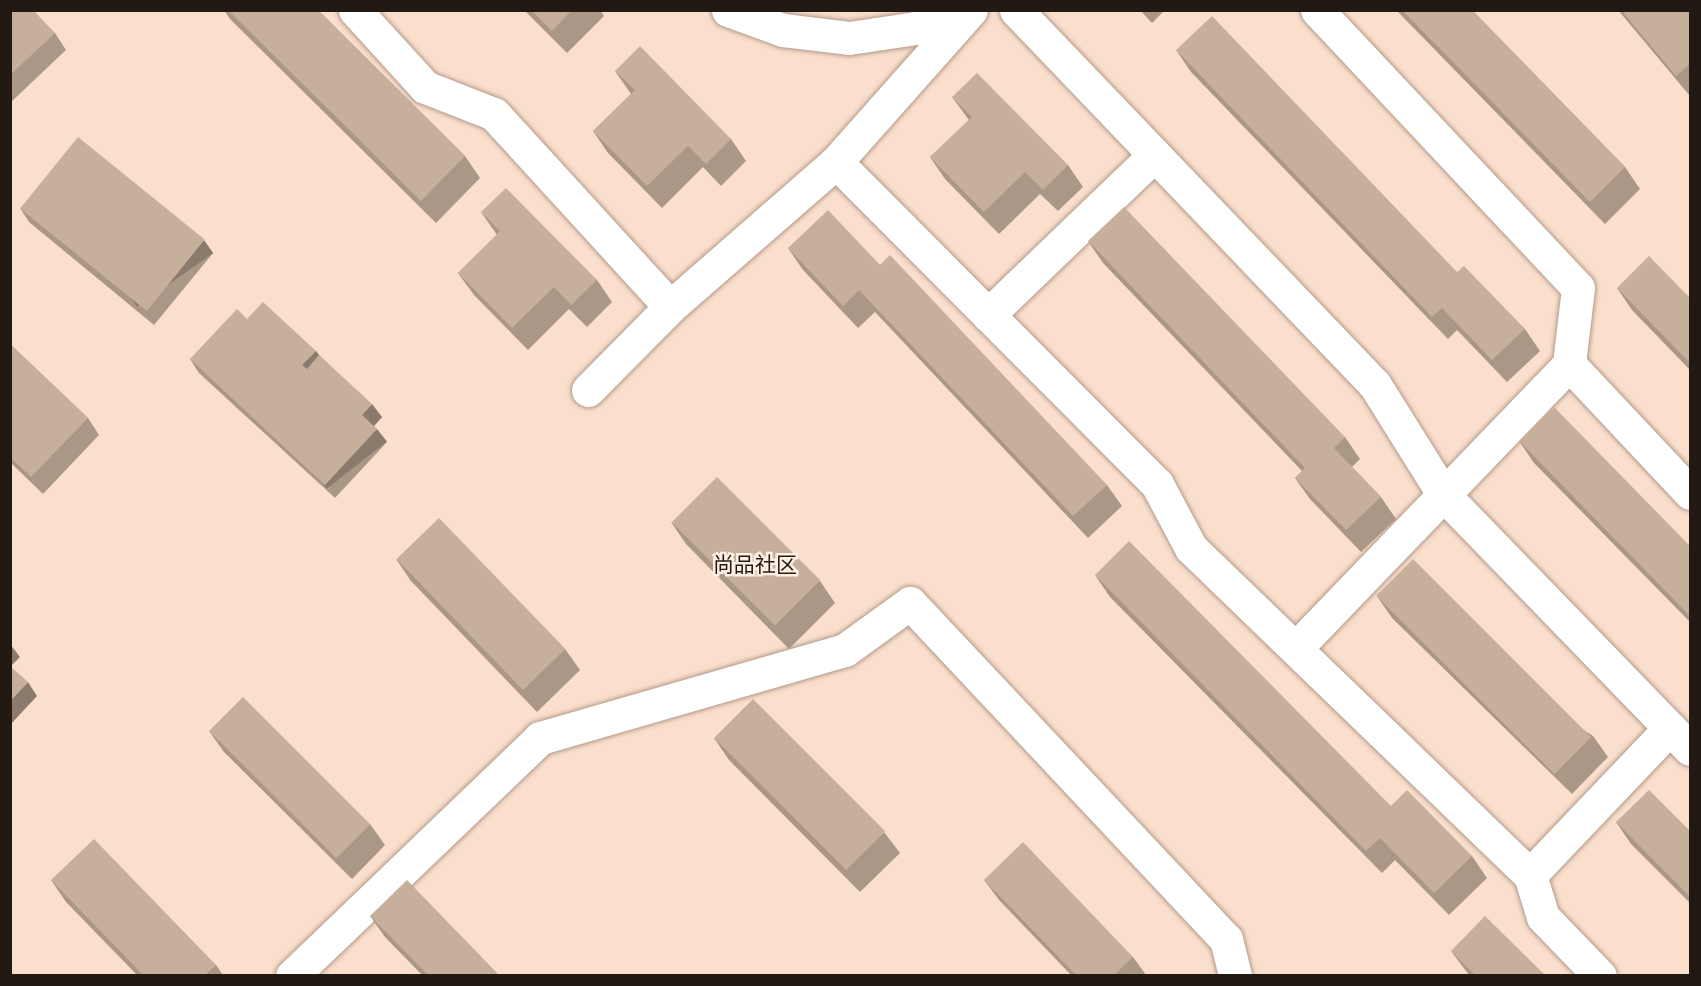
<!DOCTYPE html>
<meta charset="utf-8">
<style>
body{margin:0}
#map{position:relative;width:1701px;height:986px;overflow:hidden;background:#fadfcd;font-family:"Source Sans 3","Noto Sans SC",sans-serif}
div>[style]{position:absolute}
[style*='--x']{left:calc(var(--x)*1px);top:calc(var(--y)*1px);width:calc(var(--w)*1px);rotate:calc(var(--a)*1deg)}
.roads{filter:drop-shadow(0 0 2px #b39989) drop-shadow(0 0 2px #b39989)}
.minor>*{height:33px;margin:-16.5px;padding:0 16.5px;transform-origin:16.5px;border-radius:16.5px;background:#fff}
.wall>*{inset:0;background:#aa9786}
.shaded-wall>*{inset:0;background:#8b7b6d;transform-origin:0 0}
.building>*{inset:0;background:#c6b09c;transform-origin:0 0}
span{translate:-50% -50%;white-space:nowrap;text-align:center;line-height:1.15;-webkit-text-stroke:5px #ffeee4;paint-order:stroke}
.quarter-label{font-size:21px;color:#221912}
.frame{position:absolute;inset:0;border:12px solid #221912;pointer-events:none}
</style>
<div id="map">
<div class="roads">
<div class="minor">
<div style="--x:355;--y:10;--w:104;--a:47.7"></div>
<div style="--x:425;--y:87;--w:74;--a:21.4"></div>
<div style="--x:494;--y:114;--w:261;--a:47.6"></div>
<div style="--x:728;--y:10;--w:59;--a:20"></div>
<div style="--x:783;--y:30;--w:66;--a:6.9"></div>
<div style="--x:849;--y:38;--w:68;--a:-8.5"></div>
<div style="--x:916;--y:28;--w:37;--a:-29"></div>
<div style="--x:1016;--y:10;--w:519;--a:46.25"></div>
<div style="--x:1375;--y:385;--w:128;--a:58"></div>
<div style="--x:1443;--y:494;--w:355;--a:45.9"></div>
<div style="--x:1317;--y:10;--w:381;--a:46.8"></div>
<div style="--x:1578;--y:288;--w:77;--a:96.8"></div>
<div style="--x:1569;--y:364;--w:177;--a:46.8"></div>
<div style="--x:836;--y:162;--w:455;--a:45.1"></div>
<div style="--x:1157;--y:484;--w:72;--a:62"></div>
<div style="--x:1191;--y:548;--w:471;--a:44"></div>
<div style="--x:1530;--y:875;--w:44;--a:72.8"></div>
<div style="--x:1543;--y:917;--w:82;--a:46"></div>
<div style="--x:988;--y:315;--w:231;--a:-43.9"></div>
<div style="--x:588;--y:390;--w:117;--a:-45.3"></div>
<div style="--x:670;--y:307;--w:220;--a:-41.1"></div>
<div style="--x:836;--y:162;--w:203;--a:-48.4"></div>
<div style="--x:1296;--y:648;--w:394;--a:-46.1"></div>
<div style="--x:1530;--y:875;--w:203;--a:-46.4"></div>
<div style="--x:292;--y:976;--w:344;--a:-43.8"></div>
<div style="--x:540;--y:738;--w:317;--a:-16.1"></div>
<div style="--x:845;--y:650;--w:80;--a:-35.9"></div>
<div style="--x:910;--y:603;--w:461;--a:46.8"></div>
<div style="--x:1226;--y:939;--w:38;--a:76"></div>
</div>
</div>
<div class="wall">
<div style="clip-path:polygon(10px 10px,55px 33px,66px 50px,10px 103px)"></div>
<div style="clip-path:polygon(224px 10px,318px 10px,465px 156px,480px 178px,436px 223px,230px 19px)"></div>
<div style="clip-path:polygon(524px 10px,600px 10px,604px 16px,567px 53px)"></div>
<div style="clip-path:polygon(1140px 10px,1165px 10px,1152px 23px)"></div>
<div style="clip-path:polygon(1396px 10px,1472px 10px,1625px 167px,1640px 189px,1605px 224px)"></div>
<div style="clip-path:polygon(1618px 10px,1690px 10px,1690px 96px)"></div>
<div style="clip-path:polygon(1176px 50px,1457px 272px,1525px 329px,1540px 351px,1507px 382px,1457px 330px,1448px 339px,1191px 72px)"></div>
<div style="clip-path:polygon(615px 71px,731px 139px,746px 161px,721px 186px,703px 167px,662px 208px,608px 153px,593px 131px,631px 94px)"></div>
<div style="clip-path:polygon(952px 97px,1068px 165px,1083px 187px,1058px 211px,1040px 194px,999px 234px,945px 179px,930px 157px,969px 120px)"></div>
<div style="clip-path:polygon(20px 208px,213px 253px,154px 325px,29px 222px)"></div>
<div style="clip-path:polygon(481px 212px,597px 280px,612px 302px,587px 327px,569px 309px,528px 350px,474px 295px,458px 273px,497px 235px)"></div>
<div style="clip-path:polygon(1088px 241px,1345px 437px,1360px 459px,1352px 467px,1381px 497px,1396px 519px,1361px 552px,1310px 499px,1295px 478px,1302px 471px,1103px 263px)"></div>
<div style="clip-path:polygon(788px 248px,880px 265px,1107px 485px,1122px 506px,1088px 538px,875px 312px,858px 328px,803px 270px)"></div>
<div style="clip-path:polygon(1617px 288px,1690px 298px,1690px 370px,1632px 310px)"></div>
<div style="clip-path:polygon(247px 319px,316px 351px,319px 355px,382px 417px,374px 426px,387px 442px,335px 498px,199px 373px,190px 359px)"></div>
<div style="clip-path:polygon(10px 344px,88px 418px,99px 435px,43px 494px,10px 462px)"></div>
<div style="clip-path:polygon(1519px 441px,1690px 546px,1690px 622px,1534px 463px)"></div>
<div style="clip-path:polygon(671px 522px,820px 581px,835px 603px,789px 649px,686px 544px)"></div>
<div style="clip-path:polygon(396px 559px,565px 649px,580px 670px,537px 712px,411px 581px)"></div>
<div style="clip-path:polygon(1095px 575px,1391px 806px,1472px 856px,1487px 878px,1449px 915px,1395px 860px,1382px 873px,1110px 597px)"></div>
<div style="clip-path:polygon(1377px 596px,1593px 736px,1608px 757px,1572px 794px,1392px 618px)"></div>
<div style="clip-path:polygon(209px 731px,370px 824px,385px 845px,352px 879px,224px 752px)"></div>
<div style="clip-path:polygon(714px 738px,884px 832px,900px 853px,860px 892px,729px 760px)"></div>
<div style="clip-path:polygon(1616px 822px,1690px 831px,1690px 903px,1631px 844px)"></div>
<div style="clip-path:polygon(51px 880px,216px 965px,223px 975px,137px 975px,66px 902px)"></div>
<div style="clip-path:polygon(984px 880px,1133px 957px,1146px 975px,1071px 975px,1000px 901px)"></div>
<div style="clip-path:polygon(370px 916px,499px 975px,422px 975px,385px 937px)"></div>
<div style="clip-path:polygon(1451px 951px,1545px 975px,1469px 975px)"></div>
</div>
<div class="shaded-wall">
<div style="left:204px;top:240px;width:16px;height:93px;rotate:55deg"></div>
<div style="clip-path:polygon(316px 351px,325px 364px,312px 379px,302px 365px)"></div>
<div style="clip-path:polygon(372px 404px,382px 417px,372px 428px,362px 415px)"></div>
<div style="left:377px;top:429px;width:16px;height:76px;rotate:52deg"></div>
<div style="clip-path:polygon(10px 644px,20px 657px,10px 667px)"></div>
<div style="clip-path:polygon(28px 682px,37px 696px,10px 725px,10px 701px)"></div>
</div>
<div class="building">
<div style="clip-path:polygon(10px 10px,33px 10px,55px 33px,10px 75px)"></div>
<div style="clip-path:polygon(228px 10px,318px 10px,465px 156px,421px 201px)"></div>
<div style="clip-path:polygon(531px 10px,572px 10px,552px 31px)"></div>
<div style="clip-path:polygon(1402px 10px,1472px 10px,1625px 167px,1590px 202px)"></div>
<div style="clip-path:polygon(1621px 10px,1690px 10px,1690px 64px,1676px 76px)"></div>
<div style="clip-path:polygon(1212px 16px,1457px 272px,1464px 266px,1525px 329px,1492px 360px,1442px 308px,1432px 317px,1176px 50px)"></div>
<div style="clip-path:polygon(640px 46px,731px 139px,706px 164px,688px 146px,647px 186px,593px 131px,635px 90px,615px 71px)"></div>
<div style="clip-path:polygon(977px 73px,1068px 165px,1043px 190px,1025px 172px,984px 212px,930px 157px,972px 117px,952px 97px)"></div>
<div style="left:78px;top:137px;width:163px;height:92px;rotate:39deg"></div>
<div style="clip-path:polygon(506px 188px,597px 280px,571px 305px,554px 287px,512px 328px,458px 273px,500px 231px,481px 212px)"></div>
<div style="clip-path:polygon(1124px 207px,1345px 437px,1334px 448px,1381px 497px,1346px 530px,1295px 478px,1305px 468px,1088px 241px)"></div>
<div style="clip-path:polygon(828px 210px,880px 265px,890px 255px,1107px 485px,1073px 516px,859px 290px,843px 306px,788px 248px)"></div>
<div style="clip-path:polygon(1649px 256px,1690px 298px,1690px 363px,1617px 288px)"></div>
<div style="clip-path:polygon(263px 302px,316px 351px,302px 365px,307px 369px,319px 355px,372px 404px,362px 415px,377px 429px,325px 485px,190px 359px,237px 309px,247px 319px)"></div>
<div style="clip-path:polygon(10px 344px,88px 418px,31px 477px,10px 457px)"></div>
<div style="clip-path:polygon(1554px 407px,1690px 546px,1690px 616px,1519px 441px)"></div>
<div style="left:717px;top:477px;width:146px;height:64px;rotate:45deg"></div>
<div style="left:439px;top:518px;width:182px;height:59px;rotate:46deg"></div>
<div style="clip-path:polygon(1129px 541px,1391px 806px,1407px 790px,1472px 856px,1434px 893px,1380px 838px,1366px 851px,1095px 575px)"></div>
<div style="left:1413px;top:559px;width:252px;height:52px;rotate:45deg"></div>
<div style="clip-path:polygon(10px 666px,28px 682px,10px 701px)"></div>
<div style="left:243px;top:697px;width:180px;height:48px;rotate:45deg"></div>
<div style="left:753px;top:699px;width:187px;height:55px;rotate:45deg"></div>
<div style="clip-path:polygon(1649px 790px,1690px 831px,1690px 897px,1616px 822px)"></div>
<div style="clip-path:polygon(94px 839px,216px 965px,205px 975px,143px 975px,51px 880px)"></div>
<div style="clip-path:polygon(1023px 842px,1133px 957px,1114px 975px,1076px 975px,984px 880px)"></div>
<div style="clip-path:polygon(407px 880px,499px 975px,428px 975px,370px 916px)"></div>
<div style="clip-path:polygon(1485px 916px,1545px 975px,1475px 975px,1451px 951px)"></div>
</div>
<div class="quarter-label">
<span style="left:755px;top:565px">尚品社区</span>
</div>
<div class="frame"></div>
</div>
